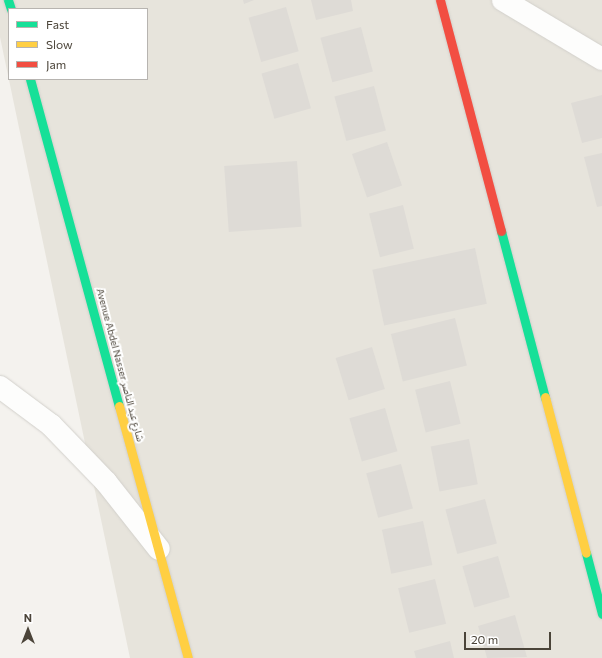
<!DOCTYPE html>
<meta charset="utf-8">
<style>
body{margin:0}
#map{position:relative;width:602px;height:658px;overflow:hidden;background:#f4f2ee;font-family:Commissioner,"Noto Sans Arabic",sans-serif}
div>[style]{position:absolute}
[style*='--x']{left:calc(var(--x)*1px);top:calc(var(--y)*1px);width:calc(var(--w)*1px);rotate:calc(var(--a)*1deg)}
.residential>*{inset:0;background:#e7e4dc}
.building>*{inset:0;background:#dedbd6;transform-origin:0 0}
.roads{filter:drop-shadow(0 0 1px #d2d0cb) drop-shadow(0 0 1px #d2d0cb)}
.street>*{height:22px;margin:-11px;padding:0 11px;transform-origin:11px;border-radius:11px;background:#fdfdfc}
.fast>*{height:9px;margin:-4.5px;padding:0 4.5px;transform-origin:4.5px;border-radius:4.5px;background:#16e098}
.slow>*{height:9px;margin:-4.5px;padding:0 4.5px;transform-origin:4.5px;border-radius:4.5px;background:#ffcf43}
.jam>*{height:9px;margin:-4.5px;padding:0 4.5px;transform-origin:4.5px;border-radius:4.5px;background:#f24e42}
span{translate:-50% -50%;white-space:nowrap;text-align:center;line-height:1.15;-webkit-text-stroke:4px #fff;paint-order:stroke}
.street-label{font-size:10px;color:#4b4439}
.legend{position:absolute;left:8px;top:8px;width:140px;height:72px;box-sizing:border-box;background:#fff;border:1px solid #b7b4b0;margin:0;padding:5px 7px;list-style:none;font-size:12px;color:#4b4439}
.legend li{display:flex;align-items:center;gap:8px;height:20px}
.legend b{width:20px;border:1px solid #b7b4b0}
.north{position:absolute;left:8px;top:610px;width:40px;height:40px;-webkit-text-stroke:3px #fff;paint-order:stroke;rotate:0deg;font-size:11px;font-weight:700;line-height:16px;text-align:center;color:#4b4439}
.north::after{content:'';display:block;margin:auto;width:14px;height:18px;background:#4b4439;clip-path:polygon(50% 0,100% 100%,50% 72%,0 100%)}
.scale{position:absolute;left:464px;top:632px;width:87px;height:18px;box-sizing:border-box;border:2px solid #4b4439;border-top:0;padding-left:5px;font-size:12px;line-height:14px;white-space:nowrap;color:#4b4439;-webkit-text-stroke:3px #fff;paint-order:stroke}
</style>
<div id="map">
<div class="residential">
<div style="clip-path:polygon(evenodd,0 0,602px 0,602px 658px,130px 658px,0 37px,0 0,9px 9px,147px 9px,147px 79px,9px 79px,9px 9px)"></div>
</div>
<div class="building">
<div style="clip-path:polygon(243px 0,254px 0,244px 4px)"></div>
<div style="clip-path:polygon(311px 0,351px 0,353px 11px,316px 20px)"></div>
<div style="left:286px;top:7px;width:46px;height:39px;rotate:74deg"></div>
<div style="left:361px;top:27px;width:46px;height:42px;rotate:75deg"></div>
<div style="left:298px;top:63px;width:47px;height:38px;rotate:74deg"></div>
<div style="left:374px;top:86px;width:46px;height:41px;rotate:75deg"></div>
<div style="clip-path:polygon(602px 95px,602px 138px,582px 143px,571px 103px)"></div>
<div style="left:387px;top:142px;width:46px;height:37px;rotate:71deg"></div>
<div style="clip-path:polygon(602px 153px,602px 206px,597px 207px,584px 157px)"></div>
<div style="left:297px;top:161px;width:66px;height:73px;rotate:86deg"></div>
<div style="left:403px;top:205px;width:45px;height:35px;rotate:76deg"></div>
<div style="left:475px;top:248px;width:57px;height:105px;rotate:78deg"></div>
<div style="left:455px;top:318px;width:49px;height:66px;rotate:76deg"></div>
<div style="left:372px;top:347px;width:44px;height:38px;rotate:73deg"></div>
<div style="left:450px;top:381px;width:44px;height:36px;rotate:76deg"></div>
<div style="left:385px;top:408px;width:45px;height:37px;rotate:74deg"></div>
<div style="left:469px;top:439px;width:46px;height:39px;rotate:79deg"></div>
<div style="left:401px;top:464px;width:46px;height:36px;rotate:75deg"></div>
<div style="left:485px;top:499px;width:46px;height:41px;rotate:75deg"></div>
<div style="left:423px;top:521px;width:45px;height:42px;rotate:78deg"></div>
<div style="left:498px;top:556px;width:43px;height:37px;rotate:74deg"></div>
<div style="left:435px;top:579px;width:46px;height:38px;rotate:76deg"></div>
<div style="clip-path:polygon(515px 615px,527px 657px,487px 658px,478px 626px)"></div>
<div style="clip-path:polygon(450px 641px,454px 658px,416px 658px,414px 651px)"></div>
</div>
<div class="roads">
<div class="street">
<div style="--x:503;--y:0;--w:115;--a:30.8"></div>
<div style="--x:0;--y:387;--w:64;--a:36.7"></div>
<div style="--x:51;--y:425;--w:79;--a:46"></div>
<div style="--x:106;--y:482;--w:85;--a:51.7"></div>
</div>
<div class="fast">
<div style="--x:8;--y:0;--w:9;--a:72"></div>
<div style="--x:30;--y:79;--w:339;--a:74.8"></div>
<div style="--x:501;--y:231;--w:172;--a:75.2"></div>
<div style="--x:586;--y:553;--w:63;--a:75.3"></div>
</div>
<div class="slow">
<div style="--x:545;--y:397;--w:161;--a:75.3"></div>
<div style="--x:119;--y:406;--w:261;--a:74.7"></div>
</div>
<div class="jam">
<div style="--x:440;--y:0;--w:239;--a:75.2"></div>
</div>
</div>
<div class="street-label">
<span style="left:120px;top:365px;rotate:75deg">Avenue Abdel Nasser شارع عبد الناصر</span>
</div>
<ul class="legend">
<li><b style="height:5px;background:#16e098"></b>Fast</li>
<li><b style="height:5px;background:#ffcf43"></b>Slow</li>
<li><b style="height:5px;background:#f24e42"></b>Jam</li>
</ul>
<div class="north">N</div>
<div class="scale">20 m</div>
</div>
